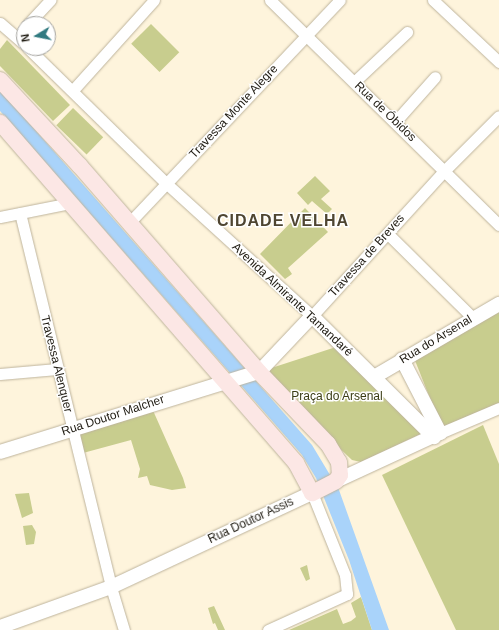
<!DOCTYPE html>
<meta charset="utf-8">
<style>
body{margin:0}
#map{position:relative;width:499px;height:630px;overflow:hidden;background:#fef4dc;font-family:Arial,sans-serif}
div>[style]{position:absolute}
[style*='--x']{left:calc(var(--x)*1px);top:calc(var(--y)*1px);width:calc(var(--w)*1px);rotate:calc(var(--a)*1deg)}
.green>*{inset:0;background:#c8cd8e;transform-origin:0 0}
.water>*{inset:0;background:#a9d3fa}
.roads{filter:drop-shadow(0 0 1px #beb49d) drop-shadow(0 0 1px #beb49d)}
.minor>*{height:11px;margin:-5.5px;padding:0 5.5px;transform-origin:5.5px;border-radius:5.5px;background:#fff}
.tertiary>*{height:14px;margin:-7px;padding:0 7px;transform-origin:7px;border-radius:7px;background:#fff}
.secondary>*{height:16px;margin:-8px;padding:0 8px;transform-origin:8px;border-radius:8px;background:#fce7e5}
span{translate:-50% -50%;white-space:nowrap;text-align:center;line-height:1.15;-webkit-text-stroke:3px #fff;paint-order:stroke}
.street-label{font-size:12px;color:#1f1b12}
.park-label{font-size:12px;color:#3a3c14}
.district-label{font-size:16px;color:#4e4531;font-weight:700;letter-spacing:1px}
.north{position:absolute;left:16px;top:16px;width:40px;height:40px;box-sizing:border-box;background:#fff;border:1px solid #a5a4a0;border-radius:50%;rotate:260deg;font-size:11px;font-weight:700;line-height:16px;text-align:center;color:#1f1b12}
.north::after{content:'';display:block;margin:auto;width:14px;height:18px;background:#317a80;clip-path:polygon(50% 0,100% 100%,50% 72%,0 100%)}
</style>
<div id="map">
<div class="green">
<div style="left:151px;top:24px;width:40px;height:28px;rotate:45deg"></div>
<div style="clip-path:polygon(7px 40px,70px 105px,53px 121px,0 66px,0 49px)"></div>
<div style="left:73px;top:108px;width:42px;height:24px;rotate:44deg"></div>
<div style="clip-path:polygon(315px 176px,330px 191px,321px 199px,332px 209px,327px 214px,312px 201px,308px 205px,297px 193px)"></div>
<div style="clip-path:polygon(305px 208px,328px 232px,288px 268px,292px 274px,285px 279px,260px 254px)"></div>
<div style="clip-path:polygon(499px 308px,499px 405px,443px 431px,414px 358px)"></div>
<div style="clip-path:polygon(336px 347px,425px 432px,361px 462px,352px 460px,259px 372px)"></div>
<div style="clip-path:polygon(151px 406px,183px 478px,186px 488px,172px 490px,150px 485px,147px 476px,138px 478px,140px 469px,131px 440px,83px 453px,77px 429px)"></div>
<div style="clip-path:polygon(483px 425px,499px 464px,499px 630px,456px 630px,382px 475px)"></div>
<div style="clip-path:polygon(29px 493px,33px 513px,22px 518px,15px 494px)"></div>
<div style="clip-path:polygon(32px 525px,36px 532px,34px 544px,26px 545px,23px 526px)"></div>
<div style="clip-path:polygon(307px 565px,310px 579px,306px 581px,300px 568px)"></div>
<div style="clip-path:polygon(361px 597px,372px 630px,289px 630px,337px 609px,343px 624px,351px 621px,356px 617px,351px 603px)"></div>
<div style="clip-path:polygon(214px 606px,225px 630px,218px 630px,215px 623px,213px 624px,208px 608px)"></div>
</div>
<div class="water">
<div style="clip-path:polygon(0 90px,312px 445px,339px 490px,389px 630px,372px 630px,349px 560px,316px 478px,302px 455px,0 111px)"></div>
</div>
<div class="roads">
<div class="minor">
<div style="--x:270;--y:0;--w:321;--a:44.5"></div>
<div style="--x:433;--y:0;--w:91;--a:43.2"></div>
<div style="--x:0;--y:23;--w:32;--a:41"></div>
<div style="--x:28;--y:24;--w:33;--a:-47"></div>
<div style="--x:28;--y:48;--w:194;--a:44.4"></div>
<div style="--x:167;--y:184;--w:196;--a:42.3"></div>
<div style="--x:312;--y:316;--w:197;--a:-47.7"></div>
<div style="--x:445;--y:170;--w:76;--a:-45"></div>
<div style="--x:354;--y:82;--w:73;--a:-43.3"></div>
<div style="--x:73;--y:90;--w:121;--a:-48"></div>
<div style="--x:395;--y:122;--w:60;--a:-48.4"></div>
<div style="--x:20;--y:213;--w:385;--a:76.3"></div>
<div style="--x:111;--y:587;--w:45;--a:73.2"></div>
<div style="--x:0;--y:217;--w:71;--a:-11.3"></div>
<div style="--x:128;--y:224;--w:308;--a:-46.6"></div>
<div style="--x:388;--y:234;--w:120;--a:44.7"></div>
<div style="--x:0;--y:374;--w:57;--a:-5"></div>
<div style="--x:440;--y:433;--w:64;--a:-23"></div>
<div style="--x:268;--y:630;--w:87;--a:-24.5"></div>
<div style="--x:347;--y:594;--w:19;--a:-96"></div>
<div style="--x:345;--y:575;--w:88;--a:-111.9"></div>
</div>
<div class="tertiary">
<div style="--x:374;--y:377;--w:145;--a:-30.3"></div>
<div style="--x:0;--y:452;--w:271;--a:-17.2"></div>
<div style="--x:259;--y:372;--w:77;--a:-46.6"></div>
<div style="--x:312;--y:316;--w:172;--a:44.8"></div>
<div style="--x:336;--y:481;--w:115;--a:-24.8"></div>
<div style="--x:440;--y:433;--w:83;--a:-117.2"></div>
<div style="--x:0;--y:627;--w:118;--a:-19.8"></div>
<div style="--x:111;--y:587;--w:222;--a:-25.1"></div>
</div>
<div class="secondary">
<div style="--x:0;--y:80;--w:117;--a:47.1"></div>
<div style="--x:80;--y:166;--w:273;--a:49"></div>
<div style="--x:259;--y:372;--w:100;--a:46.2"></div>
<div style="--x:328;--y:444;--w:21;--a:59"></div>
<div style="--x:339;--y:462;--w:13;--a:86"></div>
<div style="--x:340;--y:475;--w:7;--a:124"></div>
<div style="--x:336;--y:481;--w:27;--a:153"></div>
<div style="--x:312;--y:493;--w:34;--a:-118"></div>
<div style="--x:296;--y:463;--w:451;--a:-131"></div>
</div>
</div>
<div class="street-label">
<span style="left:234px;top:112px;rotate:-47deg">Travessa Monte Alegre</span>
<span style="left:385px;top:112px;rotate:44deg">Rua de Óbidos</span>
<span style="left:367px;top:256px;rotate:-48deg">Travessa de Breves</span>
<span style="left:292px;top:300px;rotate:43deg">Avenida Almirante Tamandaré</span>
<span style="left:436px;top:340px;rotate:-31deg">Rua do Arsenal</span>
<span style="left:56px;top:364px;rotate:76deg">Travessa Alenquer</span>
<span style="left:113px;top:416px;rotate:-18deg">Rua Doutor Malcher</span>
<span style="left:251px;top:521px;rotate:-25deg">Rua Doutor Assis</span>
</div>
<div class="park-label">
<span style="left:337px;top:397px">Praça do Arsenal</span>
</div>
<div class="district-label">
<span style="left:283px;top:221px">CIDADE VELHA</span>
</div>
<div class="north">N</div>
</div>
